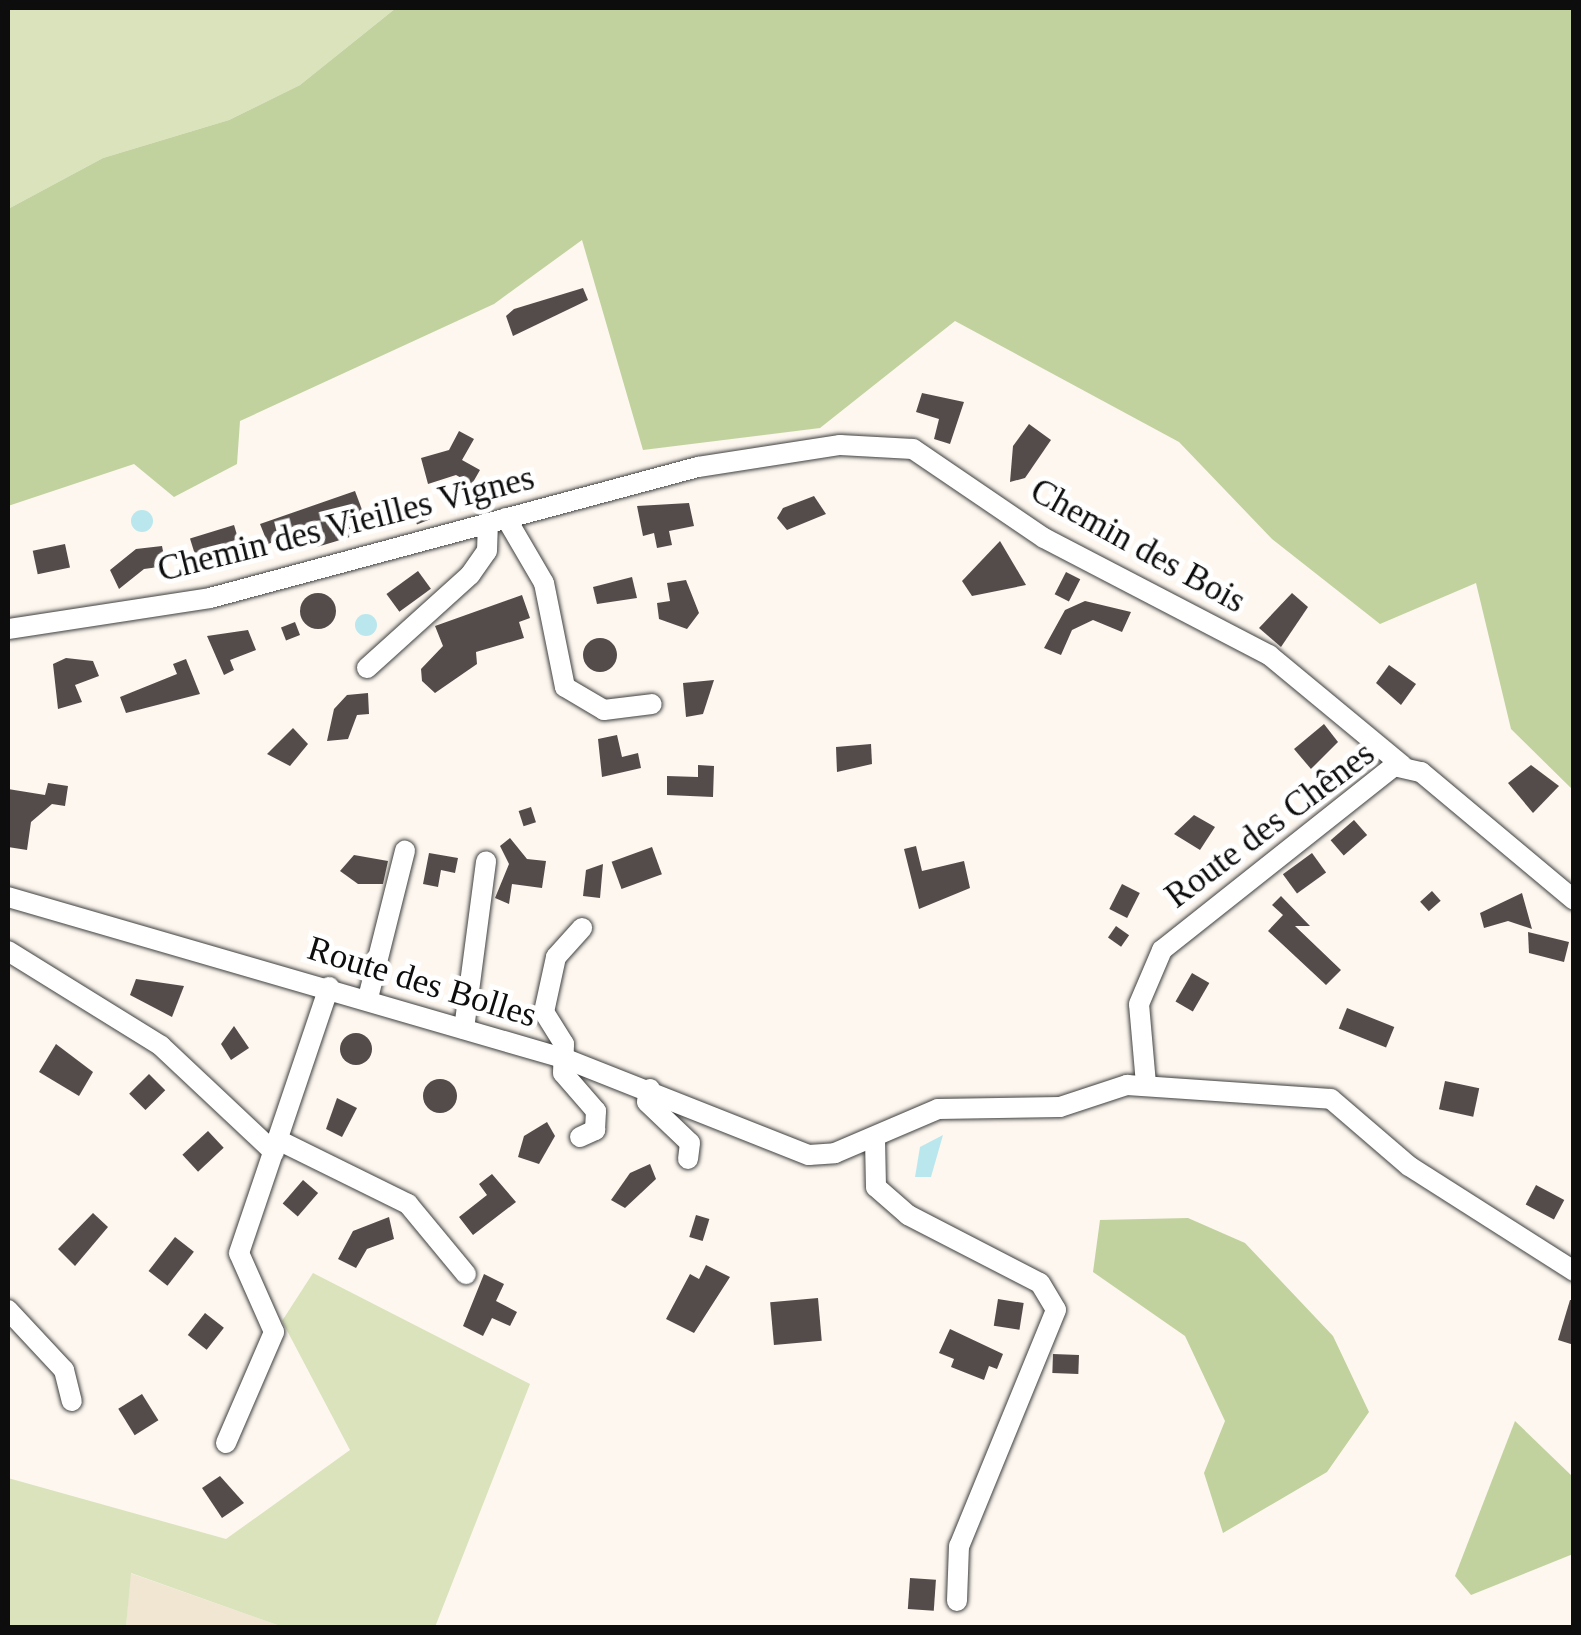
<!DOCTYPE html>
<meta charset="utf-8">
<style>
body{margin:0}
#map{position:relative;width:1581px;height:1635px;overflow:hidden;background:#fdf7ef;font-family:Georgia,serif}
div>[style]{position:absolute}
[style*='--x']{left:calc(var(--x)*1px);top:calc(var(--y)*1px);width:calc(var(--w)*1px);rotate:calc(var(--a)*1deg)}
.farmland>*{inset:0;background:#f0e6d2}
.green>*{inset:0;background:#dae3bc}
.forest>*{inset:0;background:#c1d29e}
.water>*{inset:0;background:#bae7ee}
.round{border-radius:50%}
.building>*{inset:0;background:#544c4b;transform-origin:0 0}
.roads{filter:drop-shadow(0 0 2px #404040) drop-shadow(0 0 2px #404040)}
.minor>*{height:20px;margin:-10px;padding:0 10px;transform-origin:10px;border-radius:10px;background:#fff}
span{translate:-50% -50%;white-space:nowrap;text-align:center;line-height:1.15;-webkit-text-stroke:10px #fff;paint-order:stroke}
.street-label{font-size:35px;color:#0d0d0d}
.frame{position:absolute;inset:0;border:10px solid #0d0d0d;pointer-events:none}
</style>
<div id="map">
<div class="farmland">
<div style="clip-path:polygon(130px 1573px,283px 1627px,126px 1628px)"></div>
</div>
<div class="green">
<div style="clip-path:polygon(8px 8px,396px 8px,300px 85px,229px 120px,103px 158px,8px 209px)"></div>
<div style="clip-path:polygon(313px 1273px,530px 1384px,435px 1627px,283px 1627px,131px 1573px,126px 1627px,8px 1627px,8px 1478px,226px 1539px,350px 1450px,282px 1321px)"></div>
</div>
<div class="forest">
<div style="clip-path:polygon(396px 8px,1571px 8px,1573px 790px,1511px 729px,1476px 583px,1380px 624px,1272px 539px,1179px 442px,955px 321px,820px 428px,643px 450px,582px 240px,494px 304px,240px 421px,237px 464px,174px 497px,134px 464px,8px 506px,8px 209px,103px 158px,229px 120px,300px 85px)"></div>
<div style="clip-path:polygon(1188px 1218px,1245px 1243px,1333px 1336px,1369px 1412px,1327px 1472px,1223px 1533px,1204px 1473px,1225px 1421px,1185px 1336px,1093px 1272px,1100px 1220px)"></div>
<div style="clip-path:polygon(1515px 1421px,1573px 1477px,1573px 1554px,1471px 1595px,1455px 1576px)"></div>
</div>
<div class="water">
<div class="round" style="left:131px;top:510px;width:22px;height:22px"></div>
<div class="round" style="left:355px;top:614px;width:22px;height:22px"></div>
<div style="clip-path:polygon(943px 1135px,931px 1177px,915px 1177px,920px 1147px)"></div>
</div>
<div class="building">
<div style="clip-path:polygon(583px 288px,588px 300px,513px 336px,506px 316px,514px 309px)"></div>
<div style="clip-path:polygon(922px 393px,964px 402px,950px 444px,934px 439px,939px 419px,916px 412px)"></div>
<div style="clip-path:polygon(1029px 424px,1051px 440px,1025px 478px,1010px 482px,1013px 446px)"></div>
<div style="clip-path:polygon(459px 431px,474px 439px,462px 460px,480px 470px,472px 484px,456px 475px,428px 484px,421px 458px,449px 450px)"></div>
<div style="clip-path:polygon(355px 491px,370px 531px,317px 547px,310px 529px,268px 544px,260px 524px)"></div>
<div style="clip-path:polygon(814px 496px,826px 514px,787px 530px,777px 518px,783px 508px)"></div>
<div style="left:421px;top:497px;width:24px;height:14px;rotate:68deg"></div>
<div style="clip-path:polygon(689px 503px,694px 526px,669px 531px,672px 545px,657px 548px,654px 533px,643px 536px,637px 506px)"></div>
<div style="left:234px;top:525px;width:21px;height:46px;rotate:73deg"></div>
<div style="clip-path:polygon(1000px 541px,1026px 585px,972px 596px,962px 581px)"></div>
<div style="left:65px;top:544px;width:24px;height:33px;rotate:78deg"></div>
<div style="clip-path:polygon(162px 546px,166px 566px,144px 569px,119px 589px,110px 570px,136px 549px)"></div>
<div style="left:418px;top:571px;width:22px;height:39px;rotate:54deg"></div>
<div style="left:1066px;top:572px;width:16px;height:25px;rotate:27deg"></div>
<div style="clip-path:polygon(632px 577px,637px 598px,597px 604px,593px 587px)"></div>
<div style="clip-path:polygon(686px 580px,699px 613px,687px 629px,659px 619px,657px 603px,670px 601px,667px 583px)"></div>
<div style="clip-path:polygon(1292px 593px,1308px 607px,1281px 647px,1259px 628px)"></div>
<div class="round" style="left:300px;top:593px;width:36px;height:36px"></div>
<div style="clip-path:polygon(522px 595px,530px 618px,519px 622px,524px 638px,476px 652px,477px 664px,435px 693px,422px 681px,421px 669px,443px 646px,435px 626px)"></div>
<div style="clip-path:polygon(1085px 601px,1131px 612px,1122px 632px,1093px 620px,1072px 630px,1061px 655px,1044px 648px,1065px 610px)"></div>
<div style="left:295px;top:622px;width:14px;height:15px;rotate:69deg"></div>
<div style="clip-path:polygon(248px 630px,256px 650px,230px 660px,234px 670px,224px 675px,207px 636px)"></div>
<div class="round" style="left:583px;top:638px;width:34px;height:34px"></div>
<div style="clip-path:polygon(66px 658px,93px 661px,99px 676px,75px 685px,82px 702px,58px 709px,53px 664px)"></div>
<div style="clip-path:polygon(186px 659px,200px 694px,126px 713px,120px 697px,177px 674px,173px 664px)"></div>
<div style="clip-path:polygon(1389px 665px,1416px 684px,1401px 705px,1376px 683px)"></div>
<div style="clip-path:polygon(714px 680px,703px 714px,686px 717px,683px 683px)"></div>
<div style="clip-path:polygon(368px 693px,369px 714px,357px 715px,348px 739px,327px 741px,334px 709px,347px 695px)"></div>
<div style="clip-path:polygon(1324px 724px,1338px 742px,1311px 769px,1294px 749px)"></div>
<div style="clip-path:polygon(293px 728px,308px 744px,290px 766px,267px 754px)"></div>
<div style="clip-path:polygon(617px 735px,622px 757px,638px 753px,641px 768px,602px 777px,598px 739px)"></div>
<div style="clip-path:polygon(871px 744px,872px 764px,837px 772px,836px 747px)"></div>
<div style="clip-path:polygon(698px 765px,714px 766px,713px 797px,667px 795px,667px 776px,698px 777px)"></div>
<div style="clip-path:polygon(1531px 765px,1559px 786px,1533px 813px,1508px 783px)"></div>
<div style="clip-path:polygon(48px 783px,68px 786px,65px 806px,52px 804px,31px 822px,27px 850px,8px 847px,8px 789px,45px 795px)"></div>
<div style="left:531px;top:807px;width:16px;height:13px;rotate:72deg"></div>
<div style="clip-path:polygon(1194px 815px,1215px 827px,1200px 850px,1174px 834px)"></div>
<div style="left:1354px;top:820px;width:20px;height:31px;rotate:49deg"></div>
<div style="clip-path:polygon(510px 838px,527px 859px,546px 861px,542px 888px,512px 884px,509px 904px,495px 898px,509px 864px,500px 846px)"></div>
<div style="clip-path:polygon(916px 846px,922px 871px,964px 861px,970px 888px,919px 909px,904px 849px)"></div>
<div style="left:652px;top:847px;width:29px;height:43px;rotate:70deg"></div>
<div style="clip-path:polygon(429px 853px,458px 858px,455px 873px,441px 870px,438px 887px,423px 884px)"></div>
<div style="left:1312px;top:853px;width:24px;height:36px;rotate:54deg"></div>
<div style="clip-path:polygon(354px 855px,388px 861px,383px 884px,358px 884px,340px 871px)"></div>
<div style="clip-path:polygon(603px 864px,600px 898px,583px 896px,586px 870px)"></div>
<div style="left:1122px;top:884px;width:20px;height:28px;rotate:27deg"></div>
<div style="left:1432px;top:891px;width:13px;height:16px;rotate:48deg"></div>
<div style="clip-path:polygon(1522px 893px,1532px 929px,1508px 921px,1484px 928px,1480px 913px)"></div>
<div style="clip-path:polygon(1281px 896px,1310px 926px,1295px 926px,1341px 970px,1326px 985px,1268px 931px,1283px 915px,1272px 905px)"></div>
<div style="left:1116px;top:926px;width:16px;height:14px;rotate:35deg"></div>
<div style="clip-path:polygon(1528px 932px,1569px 942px,1564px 962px,1529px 953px)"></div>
<div style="left:1192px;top:973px;width:20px;height:33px;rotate:30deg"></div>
<div style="clip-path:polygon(136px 979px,184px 986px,172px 1017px,130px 995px)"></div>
<div style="left:1347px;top:1008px;width:51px;height:22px;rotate:22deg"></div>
<div style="clip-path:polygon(234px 1026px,249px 1048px,231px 1060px,221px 1044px)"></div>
<div class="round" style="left:340px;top:1033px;width:32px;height:32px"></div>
<div style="clip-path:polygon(56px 1044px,93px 1072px,79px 1096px,39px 1072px)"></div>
<div style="left:149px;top:1074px;width:23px;height:28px;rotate:45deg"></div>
<div class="round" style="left:423px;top:1079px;width:34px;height:34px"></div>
<div style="left:1445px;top:1081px;width:35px;height:29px;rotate:12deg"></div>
<div style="clip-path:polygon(337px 1098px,357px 1108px,342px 1137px,326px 1129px)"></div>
<div style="clip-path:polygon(547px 1122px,555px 1136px,539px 1164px,518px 1157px,524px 1136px)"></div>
<div style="left:208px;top:1131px;width:23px;height:35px;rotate:47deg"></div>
<div style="clip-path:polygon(650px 1164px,656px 1179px,625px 1208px,611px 1200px,630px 1173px)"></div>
<div style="clip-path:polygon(492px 1174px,516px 1202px,473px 1235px,459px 1217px,487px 1195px,479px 1184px)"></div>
<div style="left:303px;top:1180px;width:20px;height:31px;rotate:41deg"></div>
<div style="left:1536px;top:1185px;width:32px;height:22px;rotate:28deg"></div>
<div style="clip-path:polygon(93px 1213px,108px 1227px,75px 1266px,58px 1249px)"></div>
<div style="left:696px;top:1215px;width:14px;height:23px;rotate:17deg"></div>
<div style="clip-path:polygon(389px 1217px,394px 1239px,367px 1249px,356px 1268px,338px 1259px,353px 1231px)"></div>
<div style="left:175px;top:1237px;width:24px;height:43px;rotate:38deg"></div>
<div style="clip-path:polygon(706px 1265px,730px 1277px,694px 1333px,666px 1319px,690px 1274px,699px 1279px)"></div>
<div style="clip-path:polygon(484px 1274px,504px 1284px,496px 1301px,517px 1312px,510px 1326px,492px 1318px,483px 1336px,463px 1326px)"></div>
<div style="left:818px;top:1298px;width:43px;height:48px;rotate:85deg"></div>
<div style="left:998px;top:1299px;width:26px;height:27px;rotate:9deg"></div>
<div style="clip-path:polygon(1570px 1300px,1574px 1300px,1574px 1345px,1558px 1340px)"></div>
<div style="left:205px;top:1313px;width:24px;height:28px;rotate:38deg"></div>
<div style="clip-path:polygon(950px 1329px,1003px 1354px,997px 1369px,989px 1366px,984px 1380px,951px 1367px,954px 1359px,939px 1353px)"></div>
<div style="left:1053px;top:1354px;width:26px;height:19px;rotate:2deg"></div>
<div style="left:142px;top:1394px;width:31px;height:28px;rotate:58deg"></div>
<div style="clip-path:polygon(220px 1476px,244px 1503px,222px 1518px,202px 1488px)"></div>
<div style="left:910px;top:1578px;width:26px;height:31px;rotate:4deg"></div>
</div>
<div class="roads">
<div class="minor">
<div style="--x:506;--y:518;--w:75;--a:59.7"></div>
<div style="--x:544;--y:583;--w:106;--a:78.6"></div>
<div style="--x:565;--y:687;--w:45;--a:30.5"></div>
<div style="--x:604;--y:710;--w:48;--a:-7.1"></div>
<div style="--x:8;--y:629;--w:204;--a:-8.7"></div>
<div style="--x:210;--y:598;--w:505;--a:-15.03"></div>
<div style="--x:698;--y:467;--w:144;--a:-8.8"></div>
<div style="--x:840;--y:445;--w:73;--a:3.1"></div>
<div style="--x:913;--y:449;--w:158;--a:34.2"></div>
<div style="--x:1044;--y:538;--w:254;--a:27.5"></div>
<div style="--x:1269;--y:655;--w:173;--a:39.6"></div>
<div style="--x:367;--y:668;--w:139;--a:-42.1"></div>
<div style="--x:470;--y:575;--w:29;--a:-55"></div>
<div style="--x:487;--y:551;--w:28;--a:-88"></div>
<div style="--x:8;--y:897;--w:581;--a:16.19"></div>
<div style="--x:566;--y:1059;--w:261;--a:21.6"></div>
<div style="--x:809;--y:1155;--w:26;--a:-4"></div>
<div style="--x:835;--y:1153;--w:112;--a:-23.1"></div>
<div style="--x:938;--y:1109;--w:122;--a:-0.9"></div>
<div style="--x:1060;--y:1107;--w:71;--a:-18.2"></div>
<div style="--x:1127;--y:1085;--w:204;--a:3.9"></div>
<div style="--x:1331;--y:1099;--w:103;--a:40.7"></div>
<div style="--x:1409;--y:1166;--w:196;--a:32.5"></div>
<div style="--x:8;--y:951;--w:180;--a:31.8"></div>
<div style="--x:161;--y:1046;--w:155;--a:43.2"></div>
<div style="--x:368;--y:998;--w:152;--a:-75.9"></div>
<div style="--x:464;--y:1029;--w:169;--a:-82.5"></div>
<div style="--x:1146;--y:1084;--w:80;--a:-95"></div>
<div style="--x:1139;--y:1004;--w:59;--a:-66.9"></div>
<div style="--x:1162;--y:950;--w:296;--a:-38.4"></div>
<div style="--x:1394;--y:766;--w:28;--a:13"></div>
<div style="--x:1421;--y:772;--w:199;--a:39.9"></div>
<div style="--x:650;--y:1089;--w:13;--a:103"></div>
<div style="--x:647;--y:1102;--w:59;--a:43.6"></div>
<div style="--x:690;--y:1143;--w:16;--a:97"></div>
<div style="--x:580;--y:1137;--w:17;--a:-25"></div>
<div style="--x:595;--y:1130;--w:19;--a:-87"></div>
<div style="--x:596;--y:1111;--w:50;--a:-131"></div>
<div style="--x:563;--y:1073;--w:29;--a:-88"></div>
<div style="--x:564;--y:1044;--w:38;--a:-122"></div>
<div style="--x:544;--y:1012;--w:56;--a:-77.7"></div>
<div style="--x:556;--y:957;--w:39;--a:-48"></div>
<div style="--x:875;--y:1139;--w:48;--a:88.8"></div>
<div style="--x:876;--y:1187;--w:43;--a:41.2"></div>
<div style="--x:908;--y:1215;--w:148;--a:27.3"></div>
<div style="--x:1040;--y:1283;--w:31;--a:59"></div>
<div style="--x:1056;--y:1310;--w:255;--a:112.3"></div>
<div style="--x:959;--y:1546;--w:55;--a:92.1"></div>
<div style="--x:278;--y:1140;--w:145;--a:26.2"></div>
<div style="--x:408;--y:1204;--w:91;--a:50.4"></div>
<div style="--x:8;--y:1310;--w:82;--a:47"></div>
<div style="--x:64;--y:1370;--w:32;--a:76"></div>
<div style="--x:226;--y:1443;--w:121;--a:-66.6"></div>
<div style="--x:274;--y:1332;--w:86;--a:-113.9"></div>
<div style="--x:239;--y:1253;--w:281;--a:-71.3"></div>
</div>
</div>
<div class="street-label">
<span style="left:346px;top:524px;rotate:-14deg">Chemin des Vieilles Vignes</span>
<span style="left:1138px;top:546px;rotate:29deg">Chemin des Bois</span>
<span style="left:1270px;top:825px;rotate:-37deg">Route des Chênes</span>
<span style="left:422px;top:982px;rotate:17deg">Route des Bolles</span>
</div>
<div class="frame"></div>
</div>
